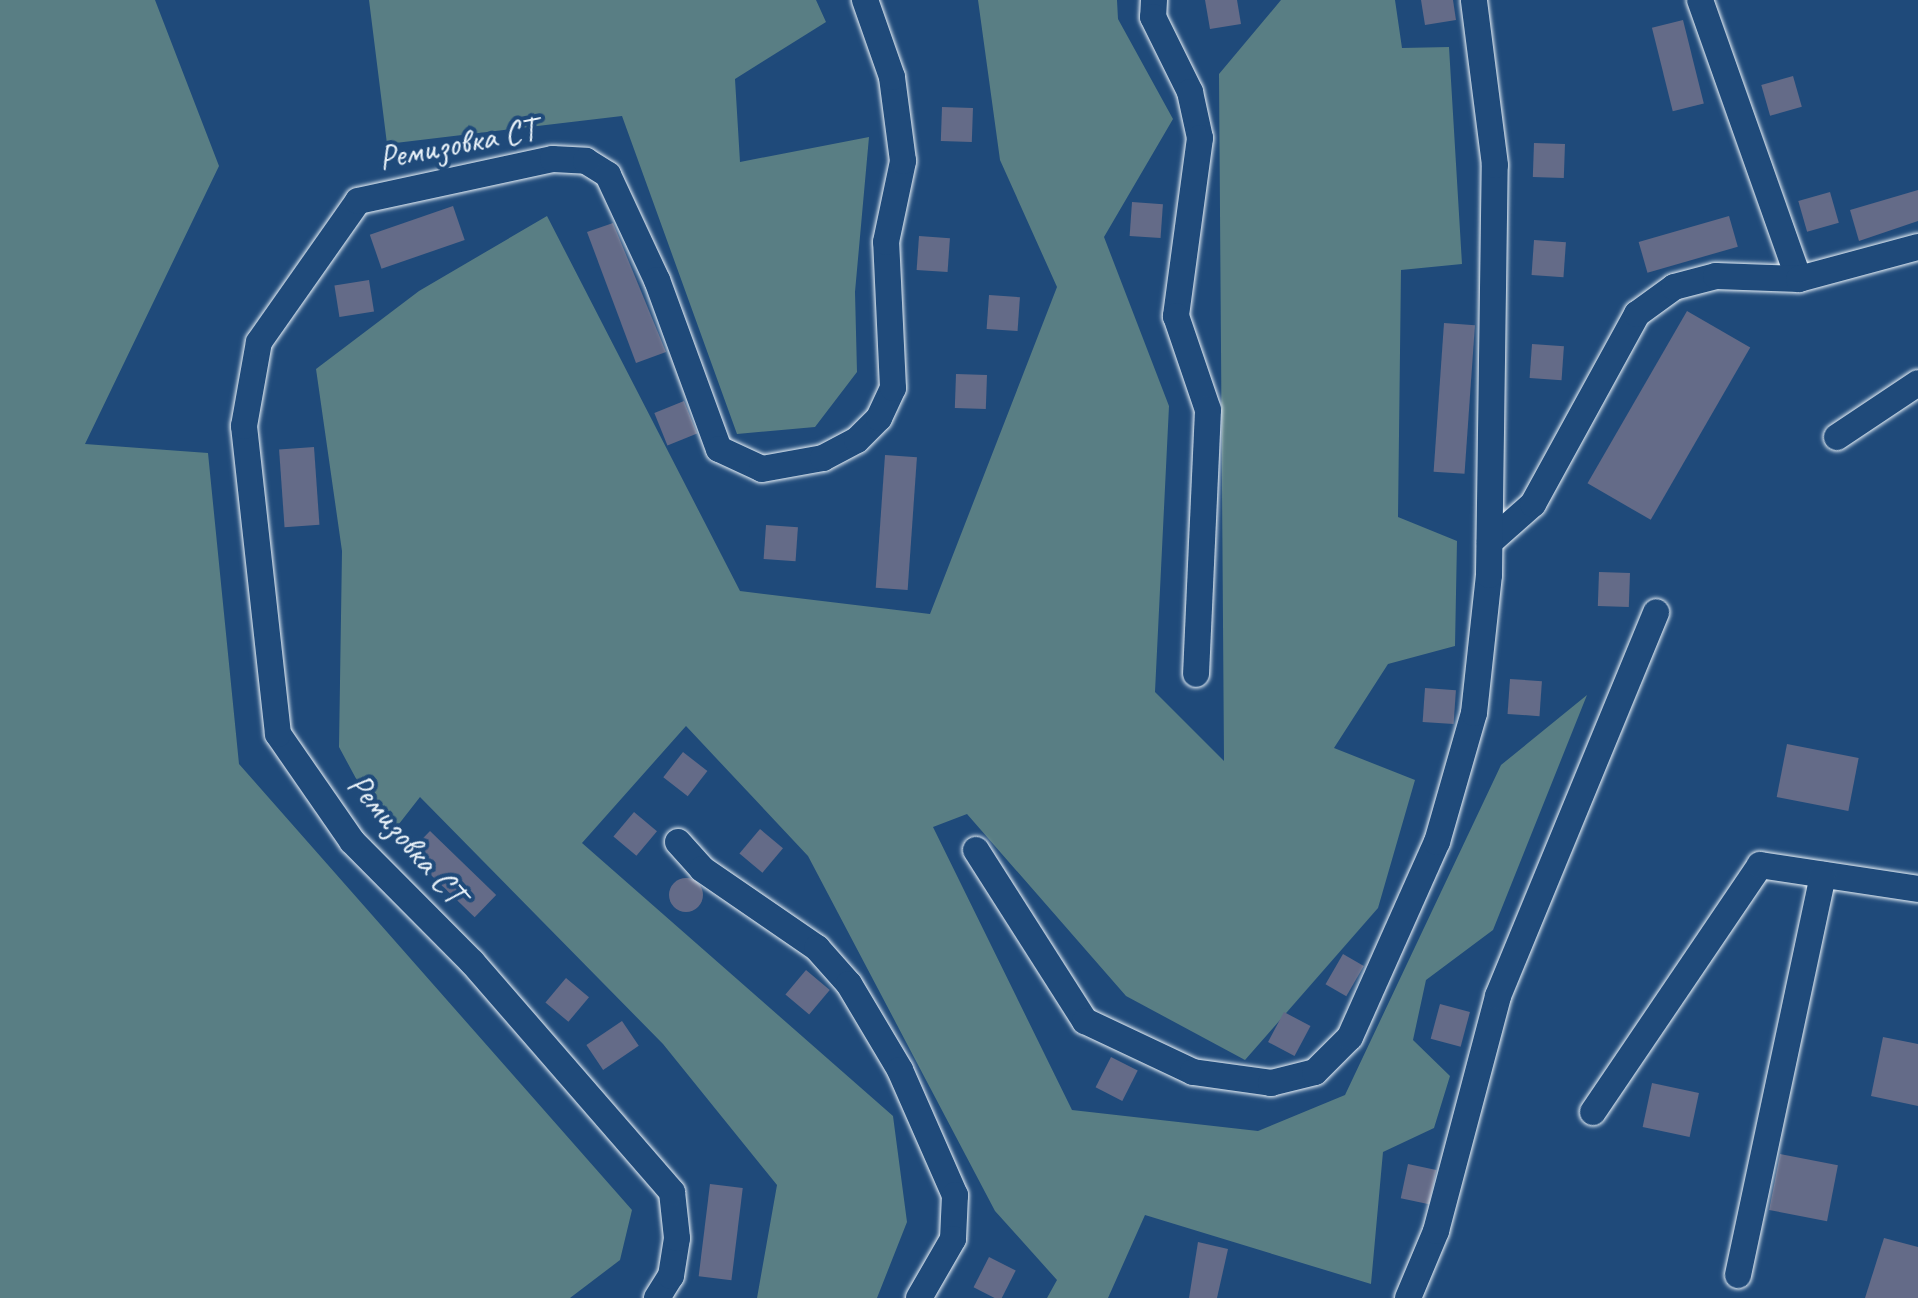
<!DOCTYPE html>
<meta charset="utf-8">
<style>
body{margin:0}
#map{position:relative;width:1918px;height:1298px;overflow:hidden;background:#1f4a7a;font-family:Caveat,sans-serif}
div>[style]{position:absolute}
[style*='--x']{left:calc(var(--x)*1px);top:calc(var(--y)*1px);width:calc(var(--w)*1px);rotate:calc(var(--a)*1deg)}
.green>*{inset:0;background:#597e84}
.building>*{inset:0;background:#646b88;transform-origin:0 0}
.round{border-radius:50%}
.roads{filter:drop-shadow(0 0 2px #e8f1f8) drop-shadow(0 0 2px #e8f1f8)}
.minor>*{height:26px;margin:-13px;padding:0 13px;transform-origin:13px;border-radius:13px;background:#1f4a7a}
span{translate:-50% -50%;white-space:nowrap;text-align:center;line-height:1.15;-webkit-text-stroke:8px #1f4a7a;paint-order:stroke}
.street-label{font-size:34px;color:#e8f1f8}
</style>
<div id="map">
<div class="green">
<div style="clip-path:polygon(0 0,155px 0,219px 166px,85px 444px,208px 453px,239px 764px,632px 1210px,620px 1260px,570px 1298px,0 1298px)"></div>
<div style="clip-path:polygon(369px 0,816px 0,826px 22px,735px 79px,740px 162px,869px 137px,855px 292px,857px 372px,815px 427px,737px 434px,622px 116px,387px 144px)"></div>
<div style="clip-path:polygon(978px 0,1117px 0,1118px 19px,1173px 119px,1104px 237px,1169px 406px,1155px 692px,1224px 761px,1219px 74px,1281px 0,1395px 0,1402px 48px,1449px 47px,1462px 264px,1401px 270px,1398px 517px,1457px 541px,1455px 646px,1388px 664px,1334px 748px,1415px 780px,1378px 908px,1245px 1060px,1126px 996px,967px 814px,933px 827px,1072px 1110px,1258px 1131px,1345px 1095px,1501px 765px,1587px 695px,1493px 930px,1426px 980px,1413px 1040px,1450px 1076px,1434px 1128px,1383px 1152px,1371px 1284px,1145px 1215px,1108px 1298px,1047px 1298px,1057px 1280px,995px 1211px,808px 856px,686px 726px,582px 843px,893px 1116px,907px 1222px,877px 1298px,757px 1298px,777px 1185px,663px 1044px,420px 797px,388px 838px,339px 747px,342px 551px,316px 369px,419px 291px,547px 216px,740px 591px,930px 614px,1057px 287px,1000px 160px)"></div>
</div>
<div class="building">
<div style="clip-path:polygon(1205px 0,1237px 0,1241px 24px,1210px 29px)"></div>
<div style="clip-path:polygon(1421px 0,1453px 0,1456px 20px,1425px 25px)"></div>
<div style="left:1683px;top:20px;width:86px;height:32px;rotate:76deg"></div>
<div style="left:1793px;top:76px;width:32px;height:33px;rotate:74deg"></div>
<div style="left:942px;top:107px;width:31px;height:34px;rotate:2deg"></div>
<div style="left:1534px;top:143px;width:31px;height:34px;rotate:2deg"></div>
<div style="clip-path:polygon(1918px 190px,1918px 221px,1859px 241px,1850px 210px)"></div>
<div style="left:1830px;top:192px;width:32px;height:33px;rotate:74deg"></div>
<div style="left:1132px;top:202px;width:31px;height:34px;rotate:4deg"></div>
<div style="left:453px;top:206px;width:36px;height:88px;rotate:71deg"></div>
<div style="left:1729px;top:216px;width:32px;height:94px;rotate:74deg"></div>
<div style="clip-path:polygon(613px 223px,666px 352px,636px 363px,587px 232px)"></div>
<div style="left:919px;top:236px;width:31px;height:34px;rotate:4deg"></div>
<div style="left:1534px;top:240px;width:32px;height:35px;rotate:4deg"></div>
<div style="left:369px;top:280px;width:32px;height:35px;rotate:81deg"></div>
<div style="left:989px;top:295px;width:31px;height:34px;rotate:4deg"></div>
<div style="left:1687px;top:311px;width:73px;height:199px;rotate:30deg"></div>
<div style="left:1444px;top:323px;width:31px;height:149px;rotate:4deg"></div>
<div style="left:1532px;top:344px;width:32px;height:34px;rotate:4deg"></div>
<div style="left:956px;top:374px;width:31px;height:34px;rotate:2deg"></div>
<div style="left:684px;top:401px;width:35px;height:32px;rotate:68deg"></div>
<div style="left:314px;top:447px;width:78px;height:35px;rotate:86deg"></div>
<div style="left:885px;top:455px;width:32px;height:133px;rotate:4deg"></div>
<div style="left:766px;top:525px;width:32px;height:34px;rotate:4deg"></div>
<div style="left:1599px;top:572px;width:31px;height:34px;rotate:2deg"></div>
<div style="left:1510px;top:679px;width:32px;height:35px;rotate:4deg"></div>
<div style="left:1425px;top:688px;width:31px;height:34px;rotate:4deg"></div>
<div style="left:1787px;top:744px;width:73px;height:54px;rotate:11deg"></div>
<div style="left:683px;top:752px;width:31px;height:32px;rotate:38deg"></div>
<div style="left:634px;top:812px;width:30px;height:32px;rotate:40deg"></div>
<div style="left:760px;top:829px;width:30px;height:32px;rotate:40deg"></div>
<div style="left:430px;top:831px;width:92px;height:31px;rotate:44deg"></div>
<div class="round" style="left:669px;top:878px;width:34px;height:34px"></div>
<div style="left:1343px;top:954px;width:24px;height:35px;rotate:30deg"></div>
<div style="left:806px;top:970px;width:31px;height:32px;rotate:40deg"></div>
<div style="left:566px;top:978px;width:30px;height:32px;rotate:40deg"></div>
<div style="left:1440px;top:1004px;width:31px;height:36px;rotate:15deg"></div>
<div style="left:1284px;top:1012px;width:30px;height:34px;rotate:28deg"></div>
<div style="left:622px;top:1021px;width:30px;height:43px;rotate:56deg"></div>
<div style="clip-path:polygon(1883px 1037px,1918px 1044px,1918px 1106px,1871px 1096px)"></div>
<div style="left:1111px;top:1057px;width:30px;height:34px;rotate:27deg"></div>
<div style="left:1652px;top:1083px;width:48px;height:45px;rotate:12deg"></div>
<div style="left:1780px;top:1154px;width:59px;height:57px;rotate:11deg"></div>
<div style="left:1408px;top:1164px;width:29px;height:35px;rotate:12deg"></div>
<div style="left:710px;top:1184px;width:33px;height:93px;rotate:7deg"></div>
<div style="clip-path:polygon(1884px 1238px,1918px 1247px,1918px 1298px,1865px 1298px)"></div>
<div style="clip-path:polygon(1198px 1242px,1228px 1249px,1217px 1298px,1189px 1298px)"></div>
<div style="left:989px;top:1257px;width:30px;height:34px;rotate:27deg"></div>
</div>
<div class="roads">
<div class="minor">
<div style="--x:1154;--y:0;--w:17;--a:93"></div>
<div style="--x:1153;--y:17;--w:84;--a:63.7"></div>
<div style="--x:1190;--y:92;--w:47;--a:77.7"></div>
<div style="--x:1200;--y:138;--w:180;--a:97.7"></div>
<div style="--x:1176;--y:316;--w:99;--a:71.2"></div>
<div style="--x:1208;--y:410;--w:264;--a:92.6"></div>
<div style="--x:1700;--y:0;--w:296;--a:70.5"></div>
<div style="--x:1837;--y:437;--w:97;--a:-33.7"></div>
<div style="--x:1490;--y:542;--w:57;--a:-41.5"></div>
<div style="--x:1533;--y:504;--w:217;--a:-61.3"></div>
<div style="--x:1637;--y:314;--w:46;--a:-36.1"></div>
<div style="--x:1674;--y:287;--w:43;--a:-14.7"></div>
<div style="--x:1716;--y:276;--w:83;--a:2.1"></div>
<div style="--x:1799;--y:279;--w:123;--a:-15.1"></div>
<div style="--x:678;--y:842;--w:36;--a:48"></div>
<div style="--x:702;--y:869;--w:140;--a:34.5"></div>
<div style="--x:817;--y:948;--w:48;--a:48.4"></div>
<div style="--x:849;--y:984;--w:100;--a:59.3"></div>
<div style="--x:900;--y:1070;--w:137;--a:66.3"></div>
<div style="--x:955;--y:1195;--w:44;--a:92.6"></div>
<div style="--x:953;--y:1239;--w:68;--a:120"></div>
<div style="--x:976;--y:850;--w:203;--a:57.5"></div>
<div style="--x:1085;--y:1021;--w:119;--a:25.3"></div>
<div style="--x:1193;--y:1072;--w:79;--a:8"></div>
<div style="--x:1271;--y:1083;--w:45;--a:-14"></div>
<div style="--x:1315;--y:1072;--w:49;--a:-45"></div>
<div style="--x:1350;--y:1037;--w:214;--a:-66"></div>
<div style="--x:1437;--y:842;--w:134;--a:-74"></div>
<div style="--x:1474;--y:713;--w:139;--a:-83.8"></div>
<div style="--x:1489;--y:575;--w:410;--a:-89.2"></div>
<div style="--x:1495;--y:165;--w:166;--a:-97.3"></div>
<div style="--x:1593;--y:1112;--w:298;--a:-55.9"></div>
<div style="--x:1760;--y:865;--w:160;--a:8.6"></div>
<div style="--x:1738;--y:1275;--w:409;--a:-78"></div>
<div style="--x:657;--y:1298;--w:26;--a:-58"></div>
<div style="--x:671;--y:1276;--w:38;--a:-81"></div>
<div style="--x:677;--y:1238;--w:46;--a:-96.2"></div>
<div style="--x:672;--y:1192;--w:305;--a:-131"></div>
<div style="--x:472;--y:962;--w:170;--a:-134.8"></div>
<div style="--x:352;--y:841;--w:130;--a:-124.7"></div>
<div style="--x:278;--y:734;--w:310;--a:-96.3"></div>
<div style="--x:244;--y:426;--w:85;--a:-79.9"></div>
<div style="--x:259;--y:342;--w:172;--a:-54.9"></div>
<div style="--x:358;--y:201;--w:199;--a:-12.2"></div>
<div style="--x:553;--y:159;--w:33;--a:3"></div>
<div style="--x:586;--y:161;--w:26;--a:32"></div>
<div style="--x:608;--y:175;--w:116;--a:65"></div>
<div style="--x:657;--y:280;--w:180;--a:69.9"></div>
<div style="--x:719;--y:449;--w:47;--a:24.9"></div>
<div style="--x:762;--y:469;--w:62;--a:-10.2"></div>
<div style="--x:823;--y:458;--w:38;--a:-28"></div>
<div style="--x:857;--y:440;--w:31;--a:-45"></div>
<div style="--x:879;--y:418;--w:33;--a:-65"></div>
<div style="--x:893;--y:388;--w:146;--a:-92.7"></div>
<div style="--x:886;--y:242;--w:83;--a:-78.1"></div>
<div style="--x:903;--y:161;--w:85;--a:-97.5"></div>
<div style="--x:892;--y:77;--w:82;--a:-109.3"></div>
<div style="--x:1408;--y:1298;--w:73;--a:-67.3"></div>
<div style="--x:1436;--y:1231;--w:243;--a:-75.2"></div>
<div style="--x:1498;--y:996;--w:415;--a:-67.6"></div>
</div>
</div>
<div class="street-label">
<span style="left:457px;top:143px;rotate:-11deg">Ремизовка СТ</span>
<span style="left:407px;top:838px;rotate:49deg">Ремизовка СТ</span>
</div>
</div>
